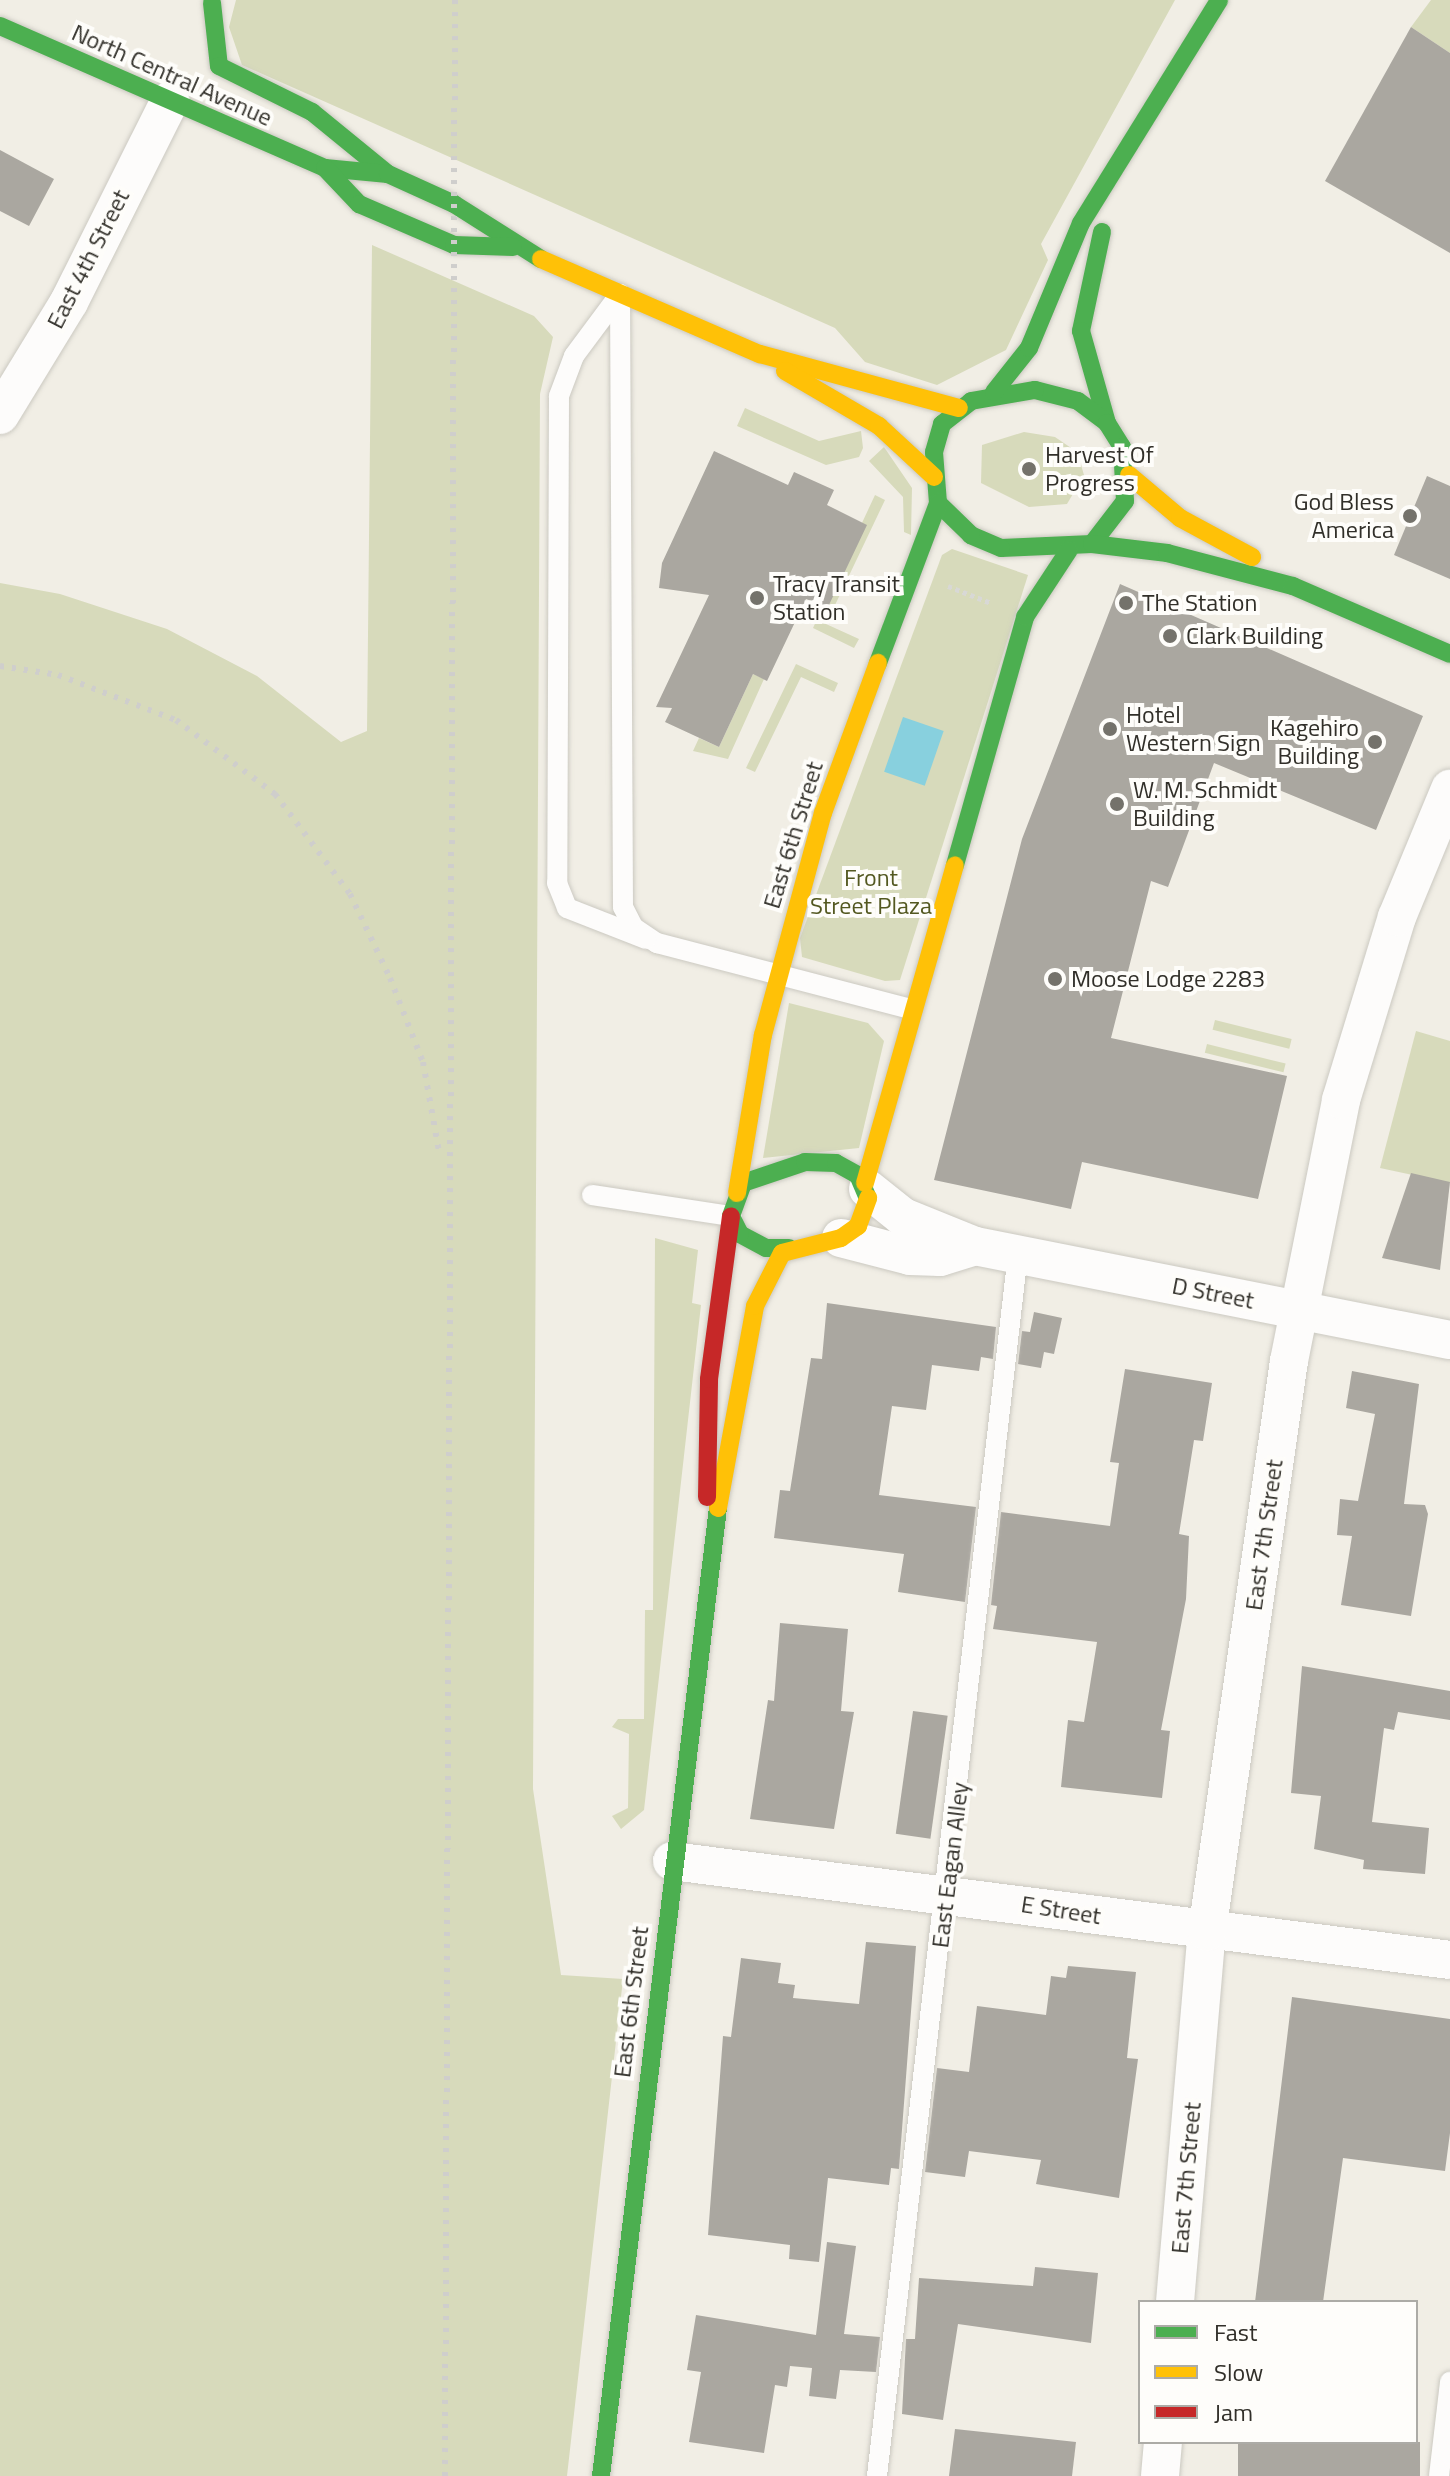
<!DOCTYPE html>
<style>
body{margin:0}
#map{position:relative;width:1450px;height:2476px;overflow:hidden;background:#f1eee5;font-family:"Titillium Web",sans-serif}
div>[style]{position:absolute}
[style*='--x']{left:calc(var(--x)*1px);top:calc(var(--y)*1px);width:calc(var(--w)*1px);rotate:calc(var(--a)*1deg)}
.green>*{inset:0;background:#d7dabb;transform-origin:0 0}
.water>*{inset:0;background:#88d0de;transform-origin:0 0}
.building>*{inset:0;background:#aaa7a0;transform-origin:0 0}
.path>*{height:5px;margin-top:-2.5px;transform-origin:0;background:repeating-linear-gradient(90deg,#d8d8d5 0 4px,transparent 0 8px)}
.roads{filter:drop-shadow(0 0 2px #cbc9c1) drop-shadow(0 0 2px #cbc9c1)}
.lane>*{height:20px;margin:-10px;padding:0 10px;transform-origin:10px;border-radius:10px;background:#fdfcfb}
.street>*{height:38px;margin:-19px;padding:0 19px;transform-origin:19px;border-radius:19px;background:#fdfcfb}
.fast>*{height:18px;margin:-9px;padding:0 9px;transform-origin:9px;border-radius:9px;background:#4caf50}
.slow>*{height:18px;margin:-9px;padding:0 9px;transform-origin:9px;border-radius:9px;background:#ffc107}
.jam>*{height:18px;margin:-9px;padding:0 9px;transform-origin:9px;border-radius:9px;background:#c62828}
.rail>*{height:6px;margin-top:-3px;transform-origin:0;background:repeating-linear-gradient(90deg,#cfcecc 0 4px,transparent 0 12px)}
.dots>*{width:22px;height:22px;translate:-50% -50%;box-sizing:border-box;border:4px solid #fefdfa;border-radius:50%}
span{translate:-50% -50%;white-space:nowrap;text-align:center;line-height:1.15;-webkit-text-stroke:8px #fefdfa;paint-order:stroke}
.street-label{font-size:24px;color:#312f29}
.poi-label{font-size:24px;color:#312f29}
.left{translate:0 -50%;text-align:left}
.right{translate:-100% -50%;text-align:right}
.park-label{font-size:24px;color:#535820}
.legend{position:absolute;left:1138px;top:2300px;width:280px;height:144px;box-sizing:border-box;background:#fefdfa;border:2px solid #acaba6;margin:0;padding:10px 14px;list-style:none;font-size:24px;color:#312f29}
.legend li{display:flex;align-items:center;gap:16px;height:40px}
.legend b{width:40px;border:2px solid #acaba6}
</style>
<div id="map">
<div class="green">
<div style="clip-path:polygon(236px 0,1175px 0,1041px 244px,1048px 260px,1006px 350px,937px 385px,865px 362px,835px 328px,242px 65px,229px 27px)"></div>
<div style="clip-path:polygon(1431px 0,1450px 0,1450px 53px,1411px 27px)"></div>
<div style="clip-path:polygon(372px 245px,534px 316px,553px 337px,540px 394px,533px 1789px,561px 1975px,623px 1979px,567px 2476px,0 2476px,0 583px,60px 594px,167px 629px,257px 676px,341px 742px,367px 731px)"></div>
<div style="clip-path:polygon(745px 408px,819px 441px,861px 431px,863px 448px,859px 457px,826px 465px,737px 426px)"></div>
<div style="clip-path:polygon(1024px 432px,1055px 437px,1077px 452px,1084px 475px,1067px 504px,1029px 507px,981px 483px,982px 445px)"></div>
<div style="clip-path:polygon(884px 447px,912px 488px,911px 535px,904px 532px,903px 497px,869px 461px)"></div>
<div style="clip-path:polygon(875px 495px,885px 500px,826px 624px,859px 639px,854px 648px,813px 628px)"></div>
<div style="clip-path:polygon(952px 549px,1028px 575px,900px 980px,885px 981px,802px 957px,800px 938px,942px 555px)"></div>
<div style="clip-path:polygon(796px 664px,838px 683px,834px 692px,801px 677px,755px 772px,746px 768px)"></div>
<div style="clip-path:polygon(753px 674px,764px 679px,728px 759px,693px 751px,699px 738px,719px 747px)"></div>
<div style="clip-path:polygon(789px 1003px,868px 1023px,884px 1041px,859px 1148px,763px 1158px)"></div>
<div style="left:1215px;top:1020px;width:79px;height:10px;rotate:14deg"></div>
<div style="clip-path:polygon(1416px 1031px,1450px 1041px,1450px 1183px,1380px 1168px)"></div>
<div style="left:1207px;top:1044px;width:81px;height:9px;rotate:14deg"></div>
<div style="clip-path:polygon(655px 1238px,698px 1250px,692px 1303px,701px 1305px,644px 1810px,621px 1829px,612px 1816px,628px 1808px,629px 1734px,612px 1727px,618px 1719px,644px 1719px,645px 1610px,653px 1610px)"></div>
</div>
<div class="water">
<div style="left:903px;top:717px;width:43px;height:58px;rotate:19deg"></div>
</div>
<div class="building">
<div style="clip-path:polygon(1411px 27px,1450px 53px,1450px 253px,1325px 181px)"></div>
<div style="clip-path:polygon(0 150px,54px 179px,29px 226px,0 211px)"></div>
<div style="clip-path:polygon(714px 451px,788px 485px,794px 472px,834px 490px,827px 505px,867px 525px,828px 607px,806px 599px,767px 681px,753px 674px,719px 747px,665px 722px,672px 708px,656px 707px,709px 595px,659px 588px,662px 563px)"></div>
<div style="clip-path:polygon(1427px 476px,1450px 486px,1450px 579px,1394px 555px)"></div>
<div style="clip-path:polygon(1120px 584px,1423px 716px,1376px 830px,1214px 763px,1168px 887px,1151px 881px,1111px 1038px,1287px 1076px,1258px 1199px,1082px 1162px,1071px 1209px,934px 1180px,1022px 839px)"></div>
<div style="clip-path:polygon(1411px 1173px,1450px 1182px,1440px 1270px,1382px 1258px)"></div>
<div style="clip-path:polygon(827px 1303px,996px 1327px,993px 1359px,981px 1357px,979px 1371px,932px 1365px,926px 1410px,892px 1406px,879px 1495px,976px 1507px,965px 1602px,898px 1592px,904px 1554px,774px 1538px,780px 1490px,790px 1491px,811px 1358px,822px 1359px)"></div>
<div style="clip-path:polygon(1034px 1312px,1062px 1318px,1054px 1354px,1044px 1352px,1041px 1368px,1018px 1364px,1022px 1331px,1030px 1332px)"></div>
<div style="clip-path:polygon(1125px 1369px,1212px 1383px,1203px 1441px,1194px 1440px,1179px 1534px,1189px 1536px,1186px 1599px,1161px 1730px,1170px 1731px,1162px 1798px,1061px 1787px,1068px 1720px,1084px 1722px,1097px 1642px,993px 1629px,997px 1606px,991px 1605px,1001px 1512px,1110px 1526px,1119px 1463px,1110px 1462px)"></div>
<div style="clip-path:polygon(1352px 1371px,1419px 1384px,1404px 1504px,1425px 1505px,1428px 1514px,1411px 1616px,1341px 1605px,1352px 1536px,1337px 1535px,1340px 1499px,1358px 1501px,1375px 1414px,1346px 1408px)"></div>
<div style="clip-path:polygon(780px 1623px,848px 1629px,841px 1711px,854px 1712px,834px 1829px,750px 1819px,768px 1700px,774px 1701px)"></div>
<div style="clip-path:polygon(1302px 1666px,1450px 1691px,1450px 1720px,1398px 1712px,1394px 1730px,1384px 1728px,1372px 1822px,1429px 1828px,1425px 1874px,1363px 1869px,1364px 1860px,1314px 1849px,1321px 1796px,1291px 1793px)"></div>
<div style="left:913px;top:1711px;width:35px;height:124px;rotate:8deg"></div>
<div style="clip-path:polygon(866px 1942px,916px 1946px,899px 2169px,891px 2168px,889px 2185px,828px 2178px,819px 2262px,789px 2259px,790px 2245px,708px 2235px,723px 2036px,731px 2037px,741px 1958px,781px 1963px,778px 1983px,795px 1985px,793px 1998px,859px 2004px)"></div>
<div style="clip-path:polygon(1068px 1966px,1136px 1972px,1127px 2058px,1138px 2059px,1119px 2198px,1036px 2184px,1041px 2160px,969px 2151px,965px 2177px,925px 2172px,937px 2068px,969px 2072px,977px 2006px,1046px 2015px,1051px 1976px,1066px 1978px)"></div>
<div style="clip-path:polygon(1292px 1997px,1450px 2019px,1450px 2133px,1445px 2171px,1343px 2158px,1323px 2302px,1255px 2302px)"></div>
<div style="clip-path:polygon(827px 2242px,856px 2246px,844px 2334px,880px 2337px,876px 2372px,840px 2370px,836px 2399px,809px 2396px,812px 2368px,790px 2366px,787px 2387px,775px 2385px,764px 2453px,689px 2442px,701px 2372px,687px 2370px,696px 2315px,816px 2335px)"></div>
<div style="clip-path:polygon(1035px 2267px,1098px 2273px,1091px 2343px,958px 2324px,943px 2420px,902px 2414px,906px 2339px,915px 2339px,919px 2278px,1033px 2286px)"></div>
<div style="clip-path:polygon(955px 2429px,1076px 2442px,1072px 2476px,949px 2476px)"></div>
<div style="left:1238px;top:2442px;width:182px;height:34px"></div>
</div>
<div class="path">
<div style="--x:948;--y:586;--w:46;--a:21.6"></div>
</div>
<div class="roads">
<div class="lane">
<div style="--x:620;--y:294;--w:613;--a:89.72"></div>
<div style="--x:623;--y:907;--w:22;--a:63"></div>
<div style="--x:633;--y:927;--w:29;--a:34"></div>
<div style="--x:657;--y:943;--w:262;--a:14.6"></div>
<div style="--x:620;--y:294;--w:77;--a:126.6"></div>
<div style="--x:574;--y:356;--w:43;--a:110.6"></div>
<div style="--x:559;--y:396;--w:487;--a:90.2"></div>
<div style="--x:557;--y:883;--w:27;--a:68"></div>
<div style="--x:567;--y:908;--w:85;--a:21.4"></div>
<div style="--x:592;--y:1195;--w:141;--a:8.6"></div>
<div style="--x:877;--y:2476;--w:1230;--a:-83.42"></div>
<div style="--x:1439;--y:2476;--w:95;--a:-83.3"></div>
</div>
<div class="street">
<div style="--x:0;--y:415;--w:132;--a:-58.6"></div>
<div style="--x:69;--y:302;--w:226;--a:-63.4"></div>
<div style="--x:868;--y:1189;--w:45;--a:38.7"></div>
<div style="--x:903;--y:1217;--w:78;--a:21.9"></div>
<div style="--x:975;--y:1246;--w:484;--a:11.2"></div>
<div style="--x:841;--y:1238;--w:71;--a:14.6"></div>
<div style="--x:910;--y:1256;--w:30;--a:2"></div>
<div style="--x:940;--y:1257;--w:37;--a:-17"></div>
<div style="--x:672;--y:1861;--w:784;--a:7.25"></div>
<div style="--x:1175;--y:2302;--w:371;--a:-85.1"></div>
<div style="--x:1207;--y:1932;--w:577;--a:-81.83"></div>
<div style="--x:1289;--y:1361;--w:266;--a:-78.7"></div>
<div style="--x:1341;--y:1100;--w:191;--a:-73"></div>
<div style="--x:1397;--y:917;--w:139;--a:-67.5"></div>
<div style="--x:1160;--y:2476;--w:34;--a:-85"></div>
</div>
<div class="fast">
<div style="--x:212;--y:3;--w:63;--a:83.7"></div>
<div style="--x:219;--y:66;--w:104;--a:26.3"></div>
<div style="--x:312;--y:112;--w:98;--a:39.2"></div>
<div style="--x:0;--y:26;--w:355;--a:23.6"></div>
<div style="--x:325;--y:168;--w:63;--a:5.4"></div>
<div style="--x:388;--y:174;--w:72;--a:24.4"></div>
<div style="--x:454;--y:204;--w:103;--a:32.3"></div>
<div style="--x:325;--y:168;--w:50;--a:46.6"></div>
<div style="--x:359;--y:204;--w:103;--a:23.3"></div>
<div style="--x:454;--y:245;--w:59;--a:1.9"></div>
<div style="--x:1102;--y:232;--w:101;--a:102"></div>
<div style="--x:1081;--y:331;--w:96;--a:74.2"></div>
<div style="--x:1035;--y:390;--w:44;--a:14.3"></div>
<div style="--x:1078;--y:401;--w:36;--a:37"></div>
<div style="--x:1107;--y:423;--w:28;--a:58"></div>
<div style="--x:1122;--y:447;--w:54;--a:86.8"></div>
<div style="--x:1125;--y:501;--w:54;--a:127.5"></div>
<div style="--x:1092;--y:544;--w:91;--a:177.5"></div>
<div style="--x:1001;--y:548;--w:33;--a:-157"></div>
<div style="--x:971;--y:535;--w:46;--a:-135.9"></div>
<div style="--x:938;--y:503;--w:51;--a:-94.5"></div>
<div style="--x:934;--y:452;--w:29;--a:-74"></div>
<div style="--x:942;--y:424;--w:37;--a:-38"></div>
<div style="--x:971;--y:401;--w:65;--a:-9.8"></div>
<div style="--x:994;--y:392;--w:56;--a:-51.5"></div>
<div style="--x:1029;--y:348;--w:135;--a:-67.4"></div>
<div style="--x:1081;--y:223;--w:262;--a:-58.2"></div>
<div style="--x:1092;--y:544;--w:76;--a:6.8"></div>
<div style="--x:1167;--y:553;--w:130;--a:14.7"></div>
<div style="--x:1293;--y:586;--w:171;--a:23.4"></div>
<div style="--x:878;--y:663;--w:171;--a:-69.4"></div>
<div style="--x:955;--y:865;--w:258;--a:-74.2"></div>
<div style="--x:1025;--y:617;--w:80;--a:-56.7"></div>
<div style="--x:789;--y:1248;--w:23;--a:180"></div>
<div style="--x:766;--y:1248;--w:30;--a:-152"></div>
<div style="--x:740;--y:1234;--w:20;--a:-117"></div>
<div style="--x:731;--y:1216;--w:35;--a:-70"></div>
<div style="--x:743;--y:1183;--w:65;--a:-18.7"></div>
<div style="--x:805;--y:1162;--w:31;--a:2"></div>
<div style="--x:836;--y:1163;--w:25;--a:29"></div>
<div style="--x:858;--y:1175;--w:25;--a:67"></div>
<div style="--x:601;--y:2476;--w:975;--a:-83.11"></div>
</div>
<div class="slow">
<div style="--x:541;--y:259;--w:239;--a:23.5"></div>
<div style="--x:760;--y:354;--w:206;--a:15.2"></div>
<div style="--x:785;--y:371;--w:109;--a:30.3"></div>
<div style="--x:879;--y:426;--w:75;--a:42.8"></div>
<div style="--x:1129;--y:475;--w:67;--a:40.1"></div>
<div style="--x:1180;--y:518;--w:82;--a:28.4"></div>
<div style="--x:865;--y:1183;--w:330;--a:-74.2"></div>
<div style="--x:737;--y:1193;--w:160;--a:-80.7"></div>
<div style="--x:763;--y:1035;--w:230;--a:-74.9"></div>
<div style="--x:823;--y:813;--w:160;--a:-69.9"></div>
<div style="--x:718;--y:1508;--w:205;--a:-79.6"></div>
<div style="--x:755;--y:1306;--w:59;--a:-63"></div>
<div style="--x:782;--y:1253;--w:61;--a:-14.3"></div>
<div style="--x:841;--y:1238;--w:21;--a:-35"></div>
<div style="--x:858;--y:1226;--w:30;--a:-70"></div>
</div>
<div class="jam">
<div style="--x:707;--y:1497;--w:118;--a:-89"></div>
<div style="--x:709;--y:1379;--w:164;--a:-82.3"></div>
</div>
</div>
<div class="rail">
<div style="--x:0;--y:666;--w:59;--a:8.8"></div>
<div style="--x:58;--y:675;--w:126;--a:20.9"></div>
<div style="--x:176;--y:720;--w:124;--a:36.8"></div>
<div style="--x:275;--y:794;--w:125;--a:53.1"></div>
<div style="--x:350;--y:894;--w:93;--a:64.5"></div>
<div style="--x:390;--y:978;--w:90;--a:68.6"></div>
<div style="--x:423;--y:1062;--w:91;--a:79.9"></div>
<div style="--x:445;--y:2476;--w:2476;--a:-89.77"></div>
</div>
<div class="dots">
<div style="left:1029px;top:469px;background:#74726b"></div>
<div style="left:1410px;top:516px;background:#74726b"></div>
<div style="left:757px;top:598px;background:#74726b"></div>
<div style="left:1126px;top:603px;background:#74726b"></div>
<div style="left:1170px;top:636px;background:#74726b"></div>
<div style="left:1110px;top:729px;background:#74726b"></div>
<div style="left:1375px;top:742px;background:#74726b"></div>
<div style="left:1117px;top:804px;background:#74726b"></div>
<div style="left:1055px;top:979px;background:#74726b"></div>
</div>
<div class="street-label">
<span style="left:172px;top:75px;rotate:24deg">North Central Avenue</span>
<span style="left:88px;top:259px;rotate:-63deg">East 4th Street</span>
<span style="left:793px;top:835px;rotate:-73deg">East 6th Street</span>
<span style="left:1213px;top:1293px;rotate:11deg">D Street</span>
<span style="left:1264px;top:1535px;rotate:-82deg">East 7th Street</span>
<span style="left:950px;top:1865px;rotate:-83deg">East Eagan Alley</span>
<span style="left:1061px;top:1910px;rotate:9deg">E Street</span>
<span style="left:631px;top:2002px;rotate:-83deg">East 6th Street</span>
<span style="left:1186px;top:2178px;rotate:-85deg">East 7th Street</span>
</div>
<div class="poi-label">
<span class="left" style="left:1045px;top:469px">Harvest Of<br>Progress</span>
<span class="right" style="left:1394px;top:516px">God Bless<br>America</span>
<span class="left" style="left:773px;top:598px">Tracy Transit<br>Station</span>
<span class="left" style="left:1142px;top:603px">The Station</span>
<span class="left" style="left:1186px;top:636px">Clark Building</span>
<span class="left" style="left:1126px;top:729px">Hotel<br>Western Sign</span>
<span class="right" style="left:1359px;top:742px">Kagehiro<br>Building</span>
<span class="left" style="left:1133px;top:804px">W. M. Schmidt<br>Building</span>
<span class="left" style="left:1071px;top:979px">Moose Lodge 2283</span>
</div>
<div class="park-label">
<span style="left:871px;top:892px">Front<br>Street Plaza</span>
</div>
<ul class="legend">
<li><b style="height:10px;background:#4caf50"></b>Fast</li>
<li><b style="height:10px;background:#ffc107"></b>Slow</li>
<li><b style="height:10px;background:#c62828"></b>Jam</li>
</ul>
</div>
